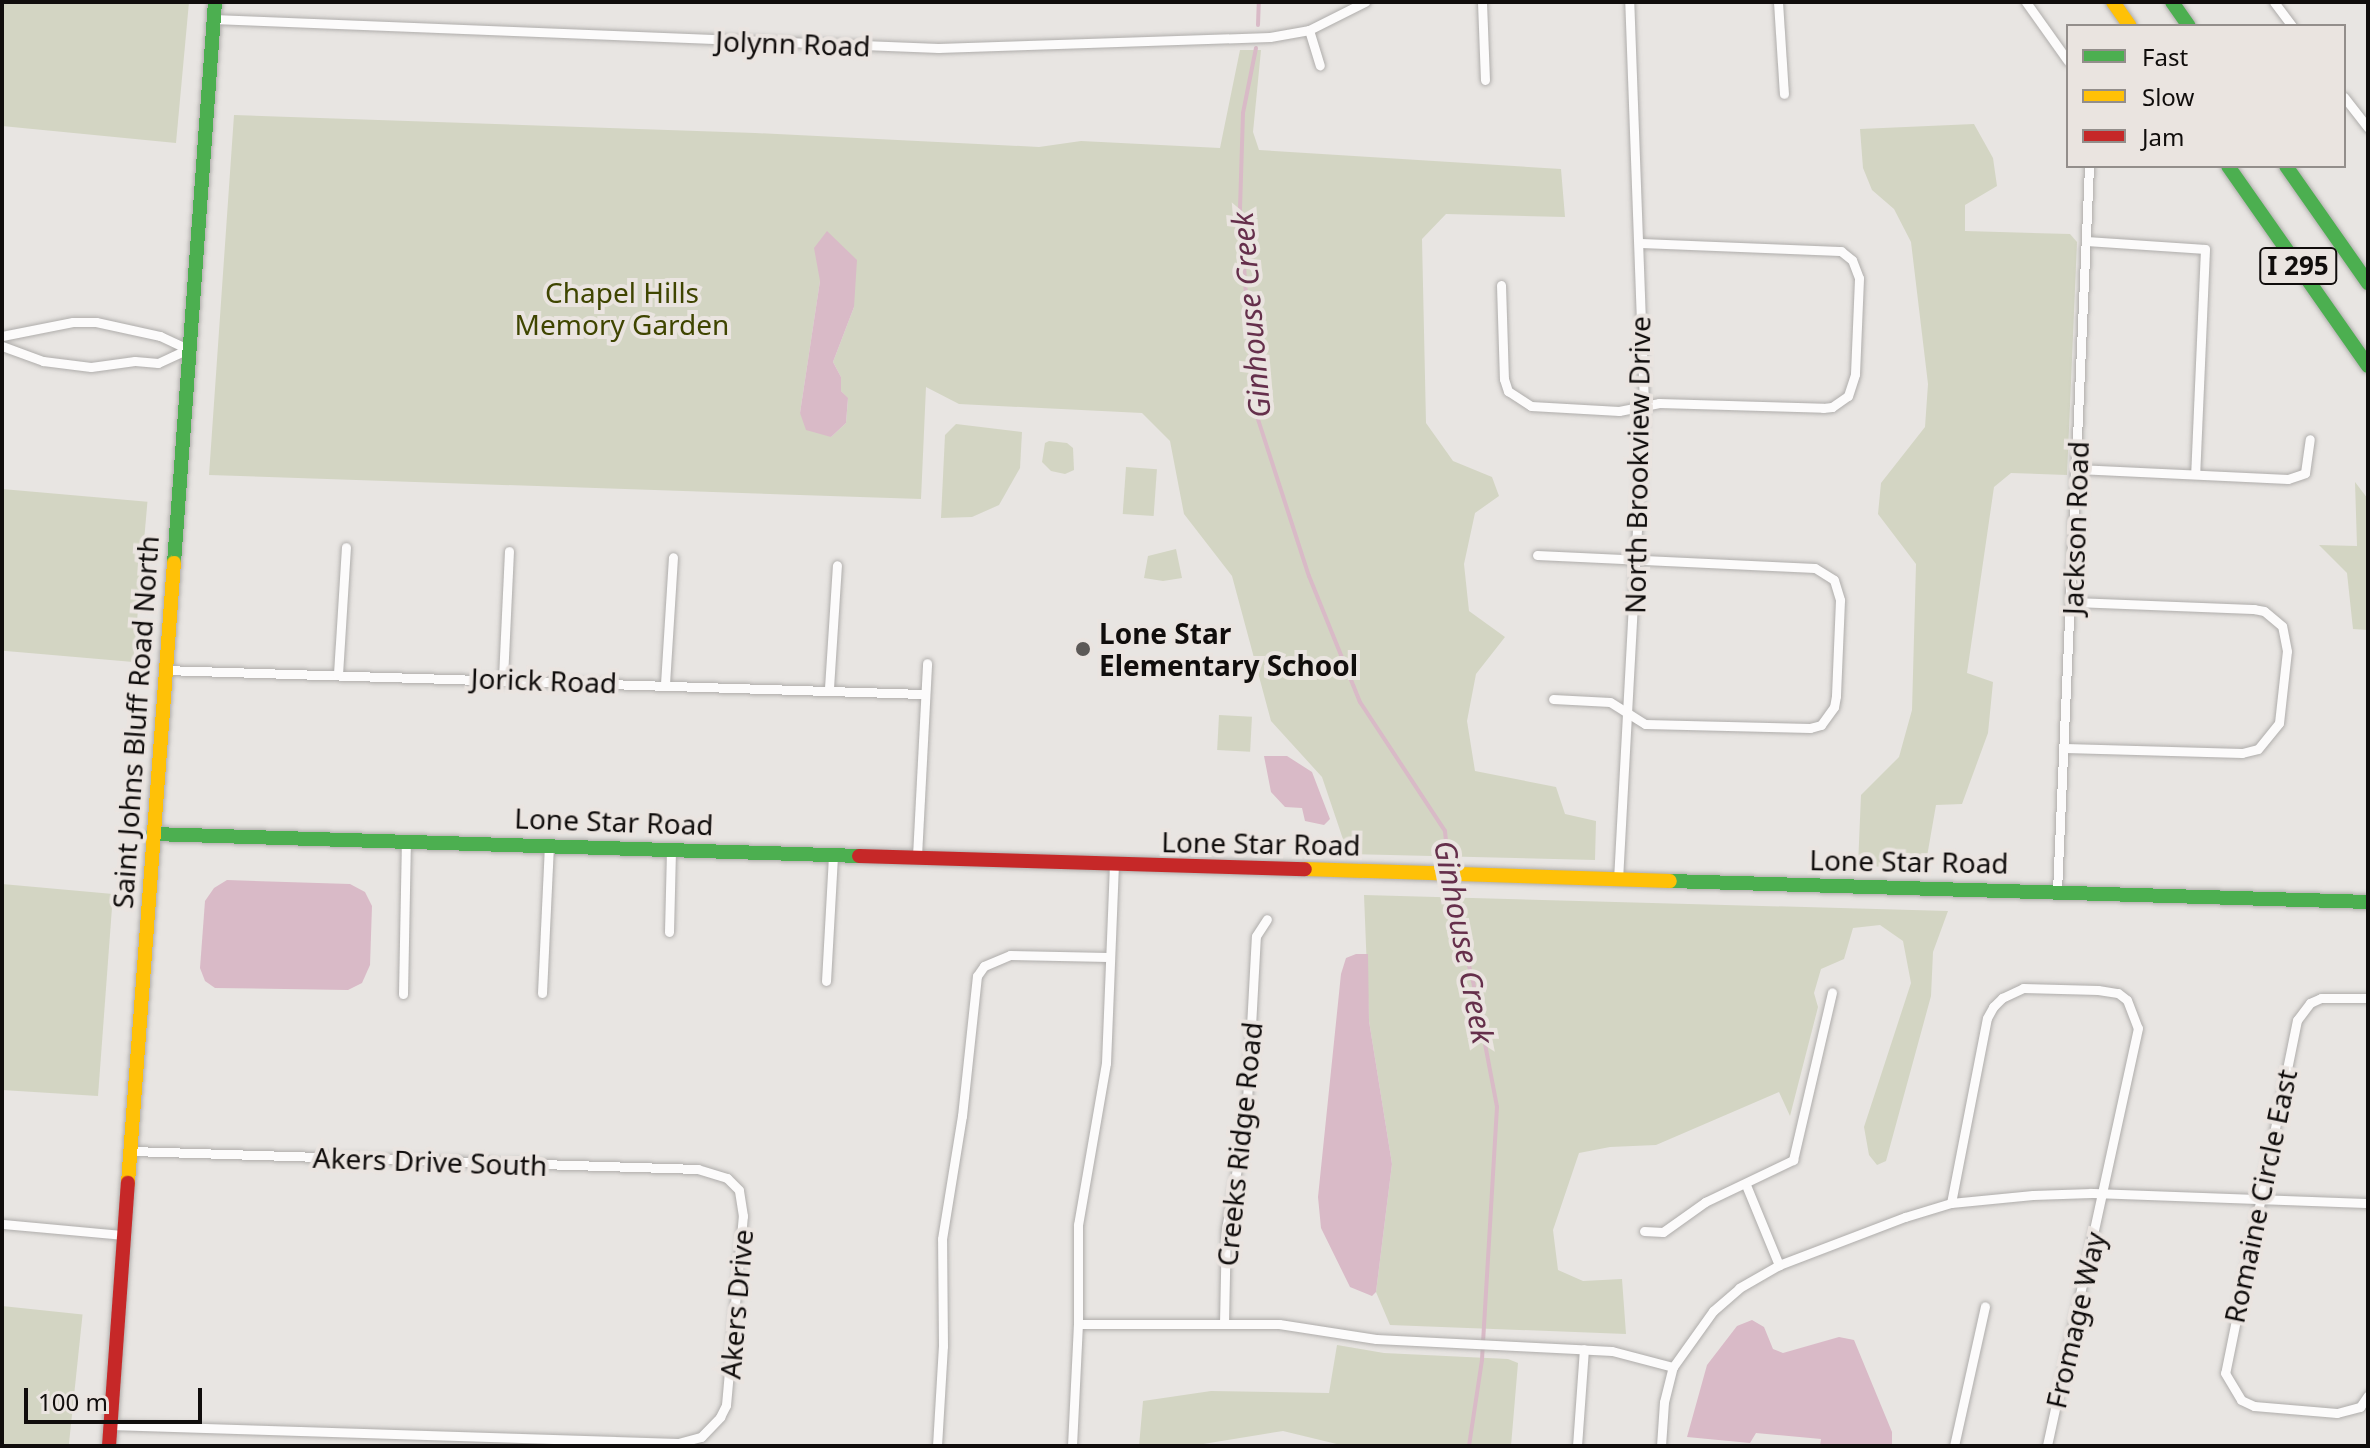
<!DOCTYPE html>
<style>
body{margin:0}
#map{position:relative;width:2370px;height:1448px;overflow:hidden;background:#e8e5e2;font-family:"Noto Sans",sans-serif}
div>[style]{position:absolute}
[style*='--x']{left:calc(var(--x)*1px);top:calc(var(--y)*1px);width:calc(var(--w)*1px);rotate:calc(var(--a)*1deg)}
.green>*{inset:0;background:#d3d5c3;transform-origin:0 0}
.water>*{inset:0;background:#d9bac7}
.stream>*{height:4px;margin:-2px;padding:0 2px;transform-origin:2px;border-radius:2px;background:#d9bac7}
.roads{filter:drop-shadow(0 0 2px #afadab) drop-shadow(0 0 2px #afadab)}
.street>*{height:9px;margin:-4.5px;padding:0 4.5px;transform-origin:4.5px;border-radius:4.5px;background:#fcfbfb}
.fast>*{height:14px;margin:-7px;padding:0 7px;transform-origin:7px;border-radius:7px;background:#4caf50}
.slow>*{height:14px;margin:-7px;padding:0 7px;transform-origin:7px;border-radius:7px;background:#ffc107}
.jam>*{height:14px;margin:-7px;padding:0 7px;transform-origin:7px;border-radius:7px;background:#c62828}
.dots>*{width:22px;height:22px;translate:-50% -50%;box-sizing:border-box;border:4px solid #eae4e0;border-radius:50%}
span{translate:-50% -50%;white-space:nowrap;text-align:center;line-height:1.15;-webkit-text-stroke:8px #eae4e0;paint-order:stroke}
.shield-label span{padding:2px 6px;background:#eae4e0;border:2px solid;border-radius:6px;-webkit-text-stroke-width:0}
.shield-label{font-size:26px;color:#100d0c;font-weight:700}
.street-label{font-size:28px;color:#100d0c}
.park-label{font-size:28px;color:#3f4500}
.poi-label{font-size:28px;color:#100d0c;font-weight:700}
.left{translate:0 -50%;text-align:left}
.water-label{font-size:30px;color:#652f4b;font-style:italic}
.frame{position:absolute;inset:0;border:4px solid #100d0c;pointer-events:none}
.legend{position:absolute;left:2066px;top:24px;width:280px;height:144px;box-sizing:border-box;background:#eae4e0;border:2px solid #938e8b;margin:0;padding:10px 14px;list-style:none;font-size:24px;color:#100d0c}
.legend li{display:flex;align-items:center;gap:16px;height:40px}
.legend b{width:40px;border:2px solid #938e8b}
.scale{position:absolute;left:24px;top:1388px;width:178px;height:36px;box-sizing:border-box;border:4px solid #100d0c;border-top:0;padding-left:10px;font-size:24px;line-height:28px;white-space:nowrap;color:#100d0c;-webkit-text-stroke:6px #eae4e0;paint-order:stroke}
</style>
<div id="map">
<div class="green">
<div style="clip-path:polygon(2px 2px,189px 2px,176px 143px,2px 126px)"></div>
<div style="clip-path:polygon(evenodd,1240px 50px,1261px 50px,1253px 132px,1259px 150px,1561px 169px,1565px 217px,1446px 214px,1422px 239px,1426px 423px,1453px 461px,1492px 477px,1499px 496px,1475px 513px,1464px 564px,1469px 611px,1505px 637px,1476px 674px,1467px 721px,1475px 771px,1556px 787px,1565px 814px,1596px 821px,1595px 860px,1348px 854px,1322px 777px,1271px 721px,1232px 576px,1184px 514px,1170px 441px,1142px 413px,959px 404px,926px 387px,921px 499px,209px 475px,234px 115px,755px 133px,1039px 147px,1081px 141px,1220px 148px,1240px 50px,820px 281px,854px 307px,833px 362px,841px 377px,841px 391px,848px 399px,846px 423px,831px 437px,800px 413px,820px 281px)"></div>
<div style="clip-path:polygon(1974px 124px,1993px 158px,1997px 186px,1965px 205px,1965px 231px,2070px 234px,2077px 242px,2067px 475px,2011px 473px,1994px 487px,1967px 673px,1993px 682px,1988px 733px,1962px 804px,1936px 805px,1925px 868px,1858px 866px,1861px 795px,1899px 757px,1912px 710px,1916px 564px,1878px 514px,1881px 483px,1925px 427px,1928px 384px,1911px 242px,1894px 209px,1872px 190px,1863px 168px,1860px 129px)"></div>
<div style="clip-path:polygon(956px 424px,1022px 432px,1020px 468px,999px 505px,972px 517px,941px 518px,945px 435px)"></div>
<div style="clip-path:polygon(1049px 441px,1067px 443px,1073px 448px,1074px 470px,1065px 474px,1051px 471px,1042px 462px,1045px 443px)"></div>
<div style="left:1126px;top:467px;width:31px;height:47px;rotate:4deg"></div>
<div style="clip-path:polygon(2355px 482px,2368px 499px,2368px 630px,2353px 629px,2347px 573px,2319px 545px,2357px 546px)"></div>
<div style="left:2px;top:489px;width:146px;height:161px;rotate:5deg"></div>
<div style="clip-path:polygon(1176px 549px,1182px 578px,1163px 581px,1144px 578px,1148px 556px)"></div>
<div style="left:1219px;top:715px;width:33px;height:35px;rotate:3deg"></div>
<div style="clip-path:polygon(2px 884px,113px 894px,98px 1096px,2px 1090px)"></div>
<div style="clip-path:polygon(1364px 895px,1948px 911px,1933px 952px,1931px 996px,1886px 1161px,1877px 1165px,1869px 1155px,1864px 1127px,1911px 983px,1903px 941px,1880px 925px,1853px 928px,1844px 959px,1821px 969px,1814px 993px,1818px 1007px,1790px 1116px,1779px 1092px,1656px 1145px,1610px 1147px,1579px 1153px,1553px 1230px,1558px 1270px,1583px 1281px,1622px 1279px,1626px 1334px,1390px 1325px,1376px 1292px,1392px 1164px,1369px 1021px)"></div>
<div style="left:2px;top:1306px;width:81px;height:140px;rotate:6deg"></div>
<div style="clip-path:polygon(1337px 1345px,1384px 1353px,1508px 1359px,1518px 1363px,1511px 1446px,1345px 1446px,1283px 1431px,1191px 1446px,1139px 1446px,1143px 1401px,1211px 1391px,1329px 1393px)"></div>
</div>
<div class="water">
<div style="clip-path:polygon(827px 231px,857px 260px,854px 307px,833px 362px,841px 377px,841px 391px,848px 398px,846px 423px,831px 437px,806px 430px,800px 413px,820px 281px,814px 248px)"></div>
<div style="clip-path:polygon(1264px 756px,1287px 756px,1312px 772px,1330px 819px,1324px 825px,1305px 821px,1302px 808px,1285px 807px,1271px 792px)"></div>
<div style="clip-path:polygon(227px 880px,350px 884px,365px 892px,372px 906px,370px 965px,362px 983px,348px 990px,215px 988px,205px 981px,200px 968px,205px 901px,214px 888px)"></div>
<div style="clip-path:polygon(1356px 954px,1368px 954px,1369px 1021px,1392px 1164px,1376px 1292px,1372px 1296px,1350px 1287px,1321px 1228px,1318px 1197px,1341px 974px,1346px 958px)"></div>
<div style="clip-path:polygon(1752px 1320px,1764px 1327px,1773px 1349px,1783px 1353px,1839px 1337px,1854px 1340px,1892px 1432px,1892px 1446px,1820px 1446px,1821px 1439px,1756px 1433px,1750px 1443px,1687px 1437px,1707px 1365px,1737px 1326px)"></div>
</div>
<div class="stream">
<div style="--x:1258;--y:25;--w:23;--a:-88"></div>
<div style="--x:1256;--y:48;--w:66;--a:101.3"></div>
<div style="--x:1243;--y:113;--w:96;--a:91.8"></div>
<div style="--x:1240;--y:209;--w:198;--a:86"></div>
<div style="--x:1254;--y:407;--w:178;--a:72"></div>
<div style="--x:1309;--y:576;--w:136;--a:68"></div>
<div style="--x:1360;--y:702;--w:154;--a:56.6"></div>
<div style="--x:1445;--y:831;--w:64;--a:84.6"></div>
<div style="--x:1451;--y:895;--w:89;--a:75.7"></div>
<div style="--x:1473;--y:981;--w:128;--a:79.2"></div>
<div style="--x:1497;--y:1107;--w:253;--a:93.4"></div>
<div style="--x:1482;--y:1360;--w:87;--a:98.6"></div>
</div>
<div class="roads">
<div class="street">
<div style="--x:1482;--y:2;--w:78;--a:87.8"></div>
<div style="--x:1778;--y:2;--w:92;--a:86.3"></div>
<div style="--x:2026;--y:2;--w:72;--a:54.6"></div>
<div style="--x:2274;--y:2;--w:30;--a:53"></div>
<div style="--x:213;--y:19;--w:726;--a:2.29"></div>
<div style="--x:938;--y:48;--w:332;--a:-1.9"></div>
<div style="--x:1270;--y:37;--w:40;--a:-10"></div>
<div style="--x:1309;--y:30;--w:63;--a:-26.6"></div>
<div style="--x:1309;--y:30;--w:37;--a:73"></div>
<div style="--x:2344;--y:97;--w:39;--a:52"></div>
<div style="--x:2087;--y:241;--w:118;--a:3.9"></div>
<div style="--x:2205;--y:249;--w:225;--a:92.5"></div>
<div style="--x:1501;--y:285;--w:94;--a:88.2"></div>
<div style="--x:1504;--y:379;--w:13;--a:72"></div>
<div style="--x:1508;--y:391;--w:27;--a:33"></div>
<div style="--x:1531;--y:406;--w:88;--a:3.3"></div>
<div style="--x:1619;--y:411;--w:41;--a:-11.3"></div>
<div style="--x:1659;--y:403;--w:164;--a:1.7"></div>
<div style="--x:1823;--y:408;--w:9;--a:-6"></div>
<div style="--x:1832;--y:407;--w:19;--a:-35"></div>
<div style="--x:1848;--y:396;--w:23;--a:-72"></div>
<div style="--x:1855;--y:374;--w:96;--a:-87.6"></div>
<div style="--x:1859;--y:278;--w:19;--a:-111"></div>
<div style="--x:1852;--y:260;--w:14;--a:-141"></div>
<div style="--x:1841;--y:251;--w:202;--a:-177.7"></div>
<div style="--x:2;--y:336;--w:72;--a:-11.2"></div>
<div style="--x:73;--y:322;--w:23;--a:0"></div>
<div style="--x:96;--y:322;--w:66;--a:12.3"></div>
<div style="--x:160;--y:336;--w:31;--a:25"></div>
<div style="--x:2;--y:346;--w:44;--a:20.1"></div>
<div style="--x:43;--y:361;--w:48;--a:7.1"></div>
<div style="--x:91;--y:367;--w:44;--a:-7.8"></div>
<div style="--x:135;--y:361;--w:23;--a:5"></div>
<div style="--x:158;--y:363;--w:33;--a:-25"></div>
<div style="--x:2077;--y:469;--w:211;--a:2.7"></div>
<div style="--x:2288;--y:479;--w:18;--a:-19"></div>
<div style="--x:2305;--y:473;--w:34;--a:-82"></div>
<div style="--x:1537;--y:555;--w:278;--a:2.7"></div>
<div style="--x:1815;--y:568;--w:22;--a:32"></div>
<div style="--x:1834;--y:580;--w:21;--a:73"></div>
<div style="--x:1840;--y:600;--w:96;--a:92.4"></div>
<div style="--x:1836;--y:696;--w:11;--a:100"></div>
<div style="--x:1834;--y:707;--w:22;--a:126"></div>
<div style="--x:1821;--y:725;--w:11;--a:165"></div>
<div style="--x:1810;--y:728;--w:165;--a:-178.6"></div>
<div style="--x:1645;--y:724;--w:41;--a:-147.8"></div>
<div style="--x:1610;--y:702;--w:57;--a:-177"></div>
<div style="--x:164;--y:670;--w:761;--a:1.81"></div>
<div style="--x:338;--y:674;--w:127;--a:-86.4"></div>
<div style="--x:503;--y:678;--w:127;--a:-87.3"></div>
<div style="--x:665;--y:684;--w:127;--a:-86.4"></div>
<div style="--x:829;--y:688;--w:123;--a:-86.3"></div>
<div style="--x:2065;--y:748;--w:177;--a:1.6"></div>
<div style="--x:2242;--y:753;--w:16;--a:-14"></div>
<div style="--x:2258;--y:749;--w:33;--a:-51"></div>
<div style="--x:2279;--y:723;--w:72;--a:-83.7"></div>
<div style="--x:2287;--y:651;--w:25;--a:-101"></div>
<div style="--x:2282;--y:626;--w:23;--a:-140"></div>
<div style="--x:2264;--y:611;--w:10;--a:-169"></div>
<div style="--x:2254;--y:609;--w:182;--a:-177.8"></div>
<div style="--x:917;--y:856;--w:193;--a:-87"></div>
<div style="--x:1618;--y:880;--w:477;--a:-86.9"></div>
<div style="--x:1644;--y:404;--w:402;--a:-92.1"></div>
<div style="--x:2057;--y:891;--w:726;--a:-87.47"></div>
<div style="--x:669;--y:932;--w:84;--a:-88.6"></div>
<div style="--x:826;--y:981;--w:127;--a:-86.8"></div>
<div style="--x:542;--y:993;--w:148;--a:-87.3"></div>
<div style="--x:403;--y:994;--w:152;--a:-88.9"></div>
<div style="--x:2368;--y:998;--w:47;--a:180"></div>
<div style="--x:2321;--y:998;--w:12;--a:156"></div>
<div style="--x:2310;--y:1003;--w:21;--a:127"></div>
<div style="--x:2297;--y:1020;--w:360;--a:101.5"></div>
<div style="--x:2225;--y:1373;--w:31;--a:59"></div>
<div style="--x:2241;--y:1400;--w:14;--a:25"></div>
<div style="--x:2254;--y:1406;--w:83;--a:4.8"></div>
<div style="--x:2337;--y:1413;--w:24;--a:-15"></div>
<div style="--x:2360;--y:1407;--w:14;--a:-56"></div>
<div style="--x:1746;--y:1185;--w:87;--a:67.6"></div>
<div style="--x:1951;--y:1203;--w:188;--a:-79"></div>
<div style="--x:1987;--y:1018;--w:13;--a:-61"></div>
<div style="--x:1993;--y:1007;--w:13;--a:-45"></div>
<div style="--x:2002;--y:998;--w:23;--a:-25"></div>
<div style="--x:2023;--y:988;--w:75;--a:1.5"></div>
<div style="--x:2098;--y:990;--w:20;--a:9"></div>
<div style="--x:2118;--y:993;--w:11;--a:38"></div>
<div style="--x:2127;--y:1000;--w:30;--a:69"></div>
<div style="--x:2138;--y:1028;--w:428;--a:102.3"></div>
<div style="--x:2;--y:1224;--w:121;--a:5.2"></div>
<div style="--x:1644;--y:1231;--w:19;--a:3"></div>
<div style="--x:1663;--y:1232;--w:52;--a:-35.5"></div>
<div style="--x:1705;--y:1202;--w:98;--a:-25.5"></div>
<div style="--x:1793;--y:1160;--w:172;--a:-76.9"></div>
<div style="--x:1224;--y:1323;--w:94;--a:-88.8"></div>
<div style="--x:1226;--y:1229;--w:112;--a:-79.7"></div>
<div style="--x:1246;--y:1119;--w:183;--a:-86.9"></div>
<div style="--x:1256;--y:936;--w:20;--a:-57"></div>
<div style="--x:1078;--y:1324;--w:201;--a:0"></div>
<div style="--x:1279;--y:1324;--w:98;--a:8.8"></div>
<div style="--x:1376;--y:1339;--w:236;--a:2.9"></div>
<div style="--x:1612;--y:1351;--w:63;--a:14.7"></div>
<div style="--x:110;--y:1425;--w:568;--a:1.82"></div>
<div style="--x:678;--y:1443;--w:24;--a:-15"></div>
<div style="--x:701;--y:1437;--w:28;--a:-46"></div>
<div style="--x:720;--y:1417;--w:13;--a:-63"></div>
<div style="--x:726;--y:1405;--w:190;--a:-84.9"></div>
<div style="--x:743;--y:1216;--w:26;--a:-99"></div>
<div style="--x:739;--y:1190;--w:17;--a:-135"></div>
<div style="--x:727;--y:1178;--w:30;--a:-163"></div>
<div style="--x:698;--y:1169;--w:568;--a:-178.18"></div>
<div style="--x:937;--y:1446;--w:100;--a:-86.6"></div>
<div style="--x:943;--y:1346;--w:107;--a:-90.5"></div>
<div style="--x:942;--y:1239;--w:125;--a:-80.8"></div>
<div style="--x:962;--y:1116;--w:141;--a:-83.9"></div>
<div style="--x:977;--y:976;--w:12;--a:-55"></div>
<div style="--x:984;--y:966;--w:28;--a:-23"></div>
<div style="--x:1010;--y:955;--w:98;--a:1.2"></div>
<div style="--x:1072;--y:1446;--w:122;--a:-87.2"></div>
<div style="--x:1078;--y:1324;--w:99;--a:-90"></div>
<div style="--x:1078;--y:1225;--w:164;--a:-80.2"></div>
<div style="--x:1106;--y:1063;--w:198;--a:-87.7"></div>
<div style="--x:1577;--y:1446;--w:97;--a:-85.9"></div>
<div style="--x:1661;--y:1446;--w:44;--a:-86.1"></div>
<div style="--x:1664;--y:1402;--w:36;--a:-76"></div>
<div style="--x:1673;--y:1367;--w:69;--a:-54.5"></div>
<div style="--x:1713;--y:1311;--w:35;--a:-41"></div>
<div style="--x:1739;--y:1288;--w:46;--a:-29.9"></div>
<div style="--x:1779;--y:1265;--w:135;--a:-20.9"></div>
<div style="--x:1905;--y:1217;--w:48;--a:-16.9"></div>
<div style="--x:1951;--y:1203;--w:82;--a:-5.6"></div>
<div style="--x:2033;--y:1195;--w:58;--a:-2"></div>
<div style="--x:2091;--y:1193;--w:277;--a:2.1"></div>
<div style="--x:1954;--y:1446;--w:143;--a:-77.5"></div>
</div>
<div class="fast">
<div style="--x:2172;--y:2;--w:29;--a:55"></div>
<div style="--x:2228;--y:166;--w:244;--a:55"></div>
<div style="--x:2286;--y:166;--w:143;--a:55"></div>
<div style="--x:174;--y:563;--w:562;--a:-85.82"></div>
<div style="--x:153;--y:834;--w:706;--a:1.78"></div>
<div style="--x:1670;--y:881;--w:698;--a:1.72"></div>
</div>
<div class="slow">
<div style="--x:2113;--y:2;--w:29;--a:55"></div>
<div style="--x:1305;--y:869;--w:365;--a:1.9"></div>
<div style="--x:128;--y:1183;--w:622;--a:-85.76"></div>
</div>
<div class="jam">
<div style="--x:859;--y:856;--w:446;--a:1.7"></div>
<div style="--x:109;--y:1446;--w:264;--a:-85.9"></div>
</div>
</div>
<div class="dots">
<div style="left:1083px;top:649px;background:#5c5957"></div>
</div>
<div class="shield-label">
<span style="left:2298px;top:266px">I 295</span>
</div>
<div class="street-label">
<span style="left:793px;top:43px;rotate:2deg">Jolynn Road</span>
<span style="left:1637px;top:465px;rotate:-89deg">North Brookview Drive</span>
<span style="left:2075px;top:528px;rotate:-88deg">Jackson Road</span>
<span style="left:544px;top:680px;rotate:2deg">Jorick Road</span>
<span style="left:135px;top:722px;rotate:-86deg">Saint Johns Bluff Road North</span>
<span style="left:614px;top:821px;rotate:2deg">Lone Star Road</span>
<span style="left:1261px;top:843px;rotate:1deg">Lone Star Road</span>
<span style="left:1909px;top:861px;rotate:1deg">Lone Star Road</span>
<span style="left:1239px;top:1144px;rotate:-84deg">Creeks Ridge Road</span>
<span style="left:430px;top:1161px;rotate:2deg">Akers Drive South</span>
<span style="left:2260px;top:1196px;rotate:-78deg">Romaine Circle East</span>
<span style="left:736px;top:1304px;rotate:-85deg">Akers Drive</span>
<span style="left:2075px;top:1320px;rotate:-77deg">Fromage Way</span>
</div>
<div class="park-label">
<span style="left:622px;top:308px">Chapel Hills<br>Memory Garden</span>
</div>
<div class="poi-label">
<span class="left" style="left:1099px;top:649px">Lone Star<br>Elementary School</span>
</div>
<div class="water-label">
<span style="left:1251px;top:315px;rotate:-95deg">Ginhouse Creek</span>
<span style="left:1464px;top:942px;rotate:79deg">Ginhouse Creek</span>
</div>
<div class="frame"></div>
<ul class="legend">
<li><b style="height:10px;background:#4caf50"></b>Fast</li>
<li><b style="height:10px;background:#ffc107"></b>Slow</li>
<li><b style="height:10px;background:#c62828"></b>Jam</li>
</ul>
<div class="scale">100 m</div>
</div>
